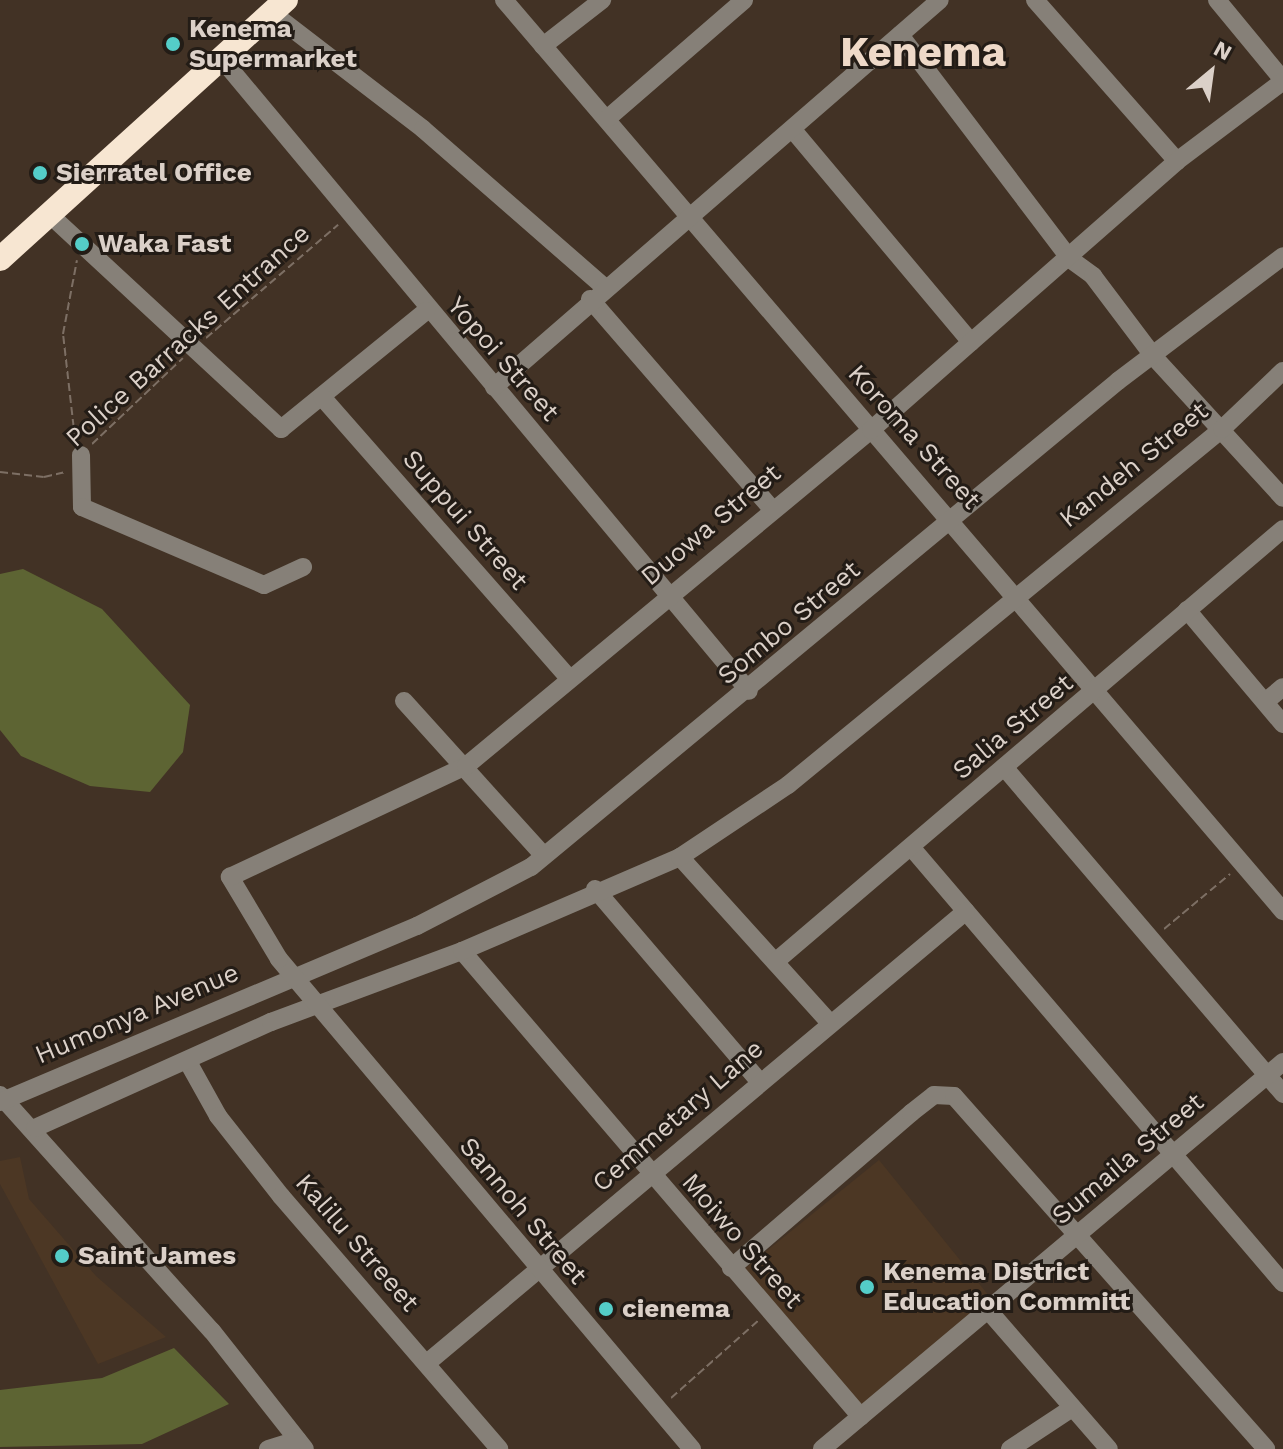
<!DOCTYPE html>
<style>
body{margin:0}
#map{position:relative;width:1283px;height:1449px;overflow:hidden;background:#423225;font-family:"Work Sans",sans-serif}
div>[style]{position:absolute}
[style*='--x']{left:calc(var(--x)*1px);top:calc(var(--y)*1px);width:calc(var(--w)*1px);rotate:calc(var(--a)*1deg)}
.built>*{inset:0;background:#4c3724;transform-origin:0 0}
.green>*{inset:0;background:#5d6433}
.path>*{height:2px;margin-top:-1px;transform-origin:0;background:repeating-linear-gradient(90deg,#7d6f64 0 8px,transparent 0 12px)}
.minor>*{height:18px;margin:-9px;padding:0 9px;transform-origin:9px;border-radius:9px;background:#868078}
.highway>*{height:24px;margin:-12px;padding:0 12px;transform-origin:12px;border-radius:12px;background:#f7e6d2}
.dots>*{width:22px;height:22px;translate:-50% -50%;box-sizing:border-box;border:4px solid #231c16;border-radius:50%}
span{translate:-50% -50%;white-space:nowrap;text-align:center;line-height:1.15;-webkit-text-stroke:6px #231c16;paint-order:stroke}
.poi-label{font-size:26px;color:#dbd0c8;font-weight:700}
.left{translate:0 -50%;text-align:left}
.street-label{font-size:26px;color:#dbd0c8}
.town-label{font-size:42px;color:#eed9c8;font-weight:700}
.north{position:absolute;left:1171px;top:32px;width:80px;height:80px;-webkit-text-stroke:6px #231c16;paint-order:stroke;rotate:29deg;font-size:22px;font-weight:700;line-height:32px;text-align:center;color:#dbd0c8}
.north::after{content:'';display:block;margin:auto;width:28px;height:36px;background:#dbd0c8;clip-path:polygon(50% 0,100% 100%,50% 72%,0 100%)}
</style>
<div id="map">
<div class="built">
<div style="clip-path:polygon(20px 1157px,29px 1199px,96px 1276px,166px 1337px,98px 1364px,0 1184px,0 1161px)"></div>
<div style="left:879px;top:1160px;width:181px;height:179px;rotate:51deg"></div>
</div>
<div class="green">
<div style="clip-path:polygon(23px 569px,102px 609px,190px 705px,183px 752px,150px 792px,90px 786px,21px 756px,0 730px,0 574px)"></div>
<div style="clip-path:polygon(174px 1348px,229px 1404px,142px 1444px,0 1447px,0 1390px,102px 1378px)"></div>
</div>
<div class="path">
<div style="--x:206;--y:338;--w:174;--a:-40.6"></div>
<div style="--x:75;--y:439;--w:106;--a:-96.5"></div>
<div style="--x:63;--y:334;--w:75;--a:-79.3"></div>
<div style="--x:92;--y:444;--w:125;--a:-43.4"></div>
<div style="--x:0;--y:472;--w:44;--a:6.5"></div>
<div style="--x:44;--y:477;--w:22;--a:-13"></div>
<div style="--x:1164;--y:929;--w:86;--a:-39.8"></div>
<div style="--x:671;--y:1398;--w:118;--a:-41.6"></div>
</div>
<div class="minor">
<div style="--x:504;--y:0;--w:1199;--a:49.47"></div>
<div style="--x:1035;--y:0;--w:215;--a:48.6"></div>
<div style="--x:1217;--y:0;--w:104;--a:50.5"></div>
<div style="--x:272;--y:13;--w:190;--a:37.5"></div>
<div style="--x:423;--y:129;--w:240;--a:41.1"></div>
<div style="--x:900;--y:35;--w:281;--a:52.8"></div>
<div style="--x:1070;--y:259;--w:29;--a:36"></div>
<div style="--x:1093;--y:276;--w:101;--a:53"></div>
<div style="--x:1154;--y:357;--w:191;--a:47.5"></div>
<div style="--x:543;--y:46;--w:75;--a:-37.9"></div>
<div style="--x:221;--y:58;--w:824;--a:50.17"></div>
<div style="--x:608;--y:118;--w:180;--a:-40.9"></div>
<div style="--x:793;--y:130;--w:277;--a:50"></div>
<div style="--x:48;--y:213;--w:318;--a:42.8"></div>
<div style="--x:281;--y:429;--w:187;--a:-39.1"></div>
<div style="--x:590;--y:299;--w:275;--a:49.1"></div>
<div style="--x:494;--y:387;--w:590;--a:-40.95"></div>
<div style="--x:322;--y:397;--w:373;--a:48.7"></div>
<div style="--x:81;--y:455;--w:52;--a:88.9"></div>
<div style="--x:82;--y:507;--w:198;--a:23.2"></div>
<div style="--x:264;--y:585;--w:43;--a:-24.8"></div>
<div style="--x:1187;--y:610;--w:149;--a:49.9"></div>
<div style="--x:404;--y:701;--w:207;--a:47.9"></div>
<div style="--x:1265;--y:702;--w:23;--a:-40"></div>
<div style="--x:1004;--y:767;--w:430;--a:49.5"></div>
<div style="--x:911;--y:847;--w:573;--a:49.53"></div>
<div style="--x:680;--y:857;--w:222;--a:47.9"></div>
<div style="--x:595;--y:889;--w:251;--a:49.5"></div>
<div style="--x:462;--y:951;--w:613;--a:49.43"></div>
<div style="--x:775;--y:962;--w:667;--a:-40.44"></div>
<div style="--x:188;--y:1062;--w:62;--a:60.9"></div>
<div style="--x:218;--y:1116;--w:102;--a:51.8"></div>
<div style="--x:281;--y:1196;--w:334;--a:49.2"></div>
<div style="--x:0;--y:1095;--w:317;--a:48.1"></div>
<div style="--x:212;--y:1331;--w:150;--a:51.8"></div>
<div style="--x:0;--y:1102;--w:453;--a:-22.9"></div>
<div style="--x:417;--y:926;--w:128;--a:-27.4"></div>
<div style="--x:531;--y:867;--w:762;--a:-39.62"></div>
<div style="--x:1118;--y:381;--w:207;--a:-37.1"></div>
<div style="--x:35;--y:1128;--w:259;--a:-24.2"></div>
<div style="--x:271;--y:1022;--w:204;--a:-20.4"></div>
<div style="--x:462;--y:951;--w:237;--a:-23.3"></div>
<div style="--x:680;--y:857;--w:130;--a:-33.7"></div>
<div style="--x:788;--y:785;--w:561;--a:-39.36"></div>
<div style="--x:1222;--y:429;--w:84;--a:-43.6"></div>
<div style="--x:731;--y:1268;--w:238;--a:-40.7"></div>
<div style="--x:911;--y:1113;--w:29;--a:-38"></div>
<div style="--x:934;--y:1095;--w:20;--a:3"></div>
<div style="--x:954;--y:1096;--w:471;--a:48.5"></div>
<div style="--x:988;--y:1310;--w:184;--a:49"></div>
<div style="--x:427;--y:1363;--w:703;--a:-39.98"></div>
<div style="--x:268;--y:1449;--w:31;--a:-17"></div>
<div style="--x:692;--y:1449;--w:641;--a:-130.13"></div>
<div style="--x:279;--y:959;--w:96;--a:-120.9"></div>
<div style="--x:230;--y:877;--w:261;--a:-25.2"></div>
<div style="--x:466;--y:766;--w:526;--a:-39.68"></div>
<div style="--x:871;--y:430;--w:407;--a:-41.3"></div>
<div style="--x:1177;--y:161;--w:133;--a:-37"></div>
<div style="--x:822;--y:1449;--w:602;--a:-40.01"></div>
<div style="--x:1010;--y:1449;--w:74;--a:-33.5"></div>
</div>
<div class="highway">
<div style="--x:0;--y:259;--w:386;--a:-42.2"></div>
</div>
<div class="dots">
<div style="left:173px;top:44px;background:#54cdc8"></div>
<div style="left:40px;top:173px;background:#54cdc8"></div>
<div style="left:82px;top:244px;background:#54cdc8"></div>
<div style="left:62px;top:1256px;background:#54cdc8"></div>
<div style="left:867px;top:1287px;background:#54cdc8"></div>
<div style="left:606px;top:1309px;background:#54cdc8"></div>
</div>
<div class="poi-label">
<span class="left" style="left:189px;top:44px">Kenema<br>Supermarket</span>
<span class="left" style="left:56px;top:173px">Sierratel Office</span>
<span class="left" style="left:98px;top:244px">Waka Fast</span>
<span class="left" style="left:78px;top:1256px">Saint James</span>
<span class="left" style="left:883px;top:1287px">Kenema District<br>Education Committ</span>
<span class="left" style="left:622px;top:1309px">cienema</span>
</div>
<div class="street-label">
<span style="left:188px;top:336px;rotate:-42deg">Police Barracks Entrance</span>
<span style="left:503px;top:359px;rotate:49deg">Yopoi Street</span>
<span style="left:914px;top:437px;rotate:48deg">Koroma Street</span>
<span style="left:1134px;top:465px;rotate:-39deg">Kandeh Street</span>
<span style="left:465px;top:520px;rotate:49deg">Suppui Street</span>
<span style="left:711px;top:525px;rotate:-40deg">Duowa Street</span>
<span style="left:789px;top:623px;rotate:-40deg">Sombo Street</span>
<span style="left:1013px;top:727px;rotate:-40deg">Salia Street</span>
<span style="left:137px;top:1014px;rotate:-23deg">Humonya Avenue</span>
<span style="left:678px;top:1116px;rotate:-41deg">Cemmetary Lane</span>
<span style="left:1128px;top:1159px;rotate:-40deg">Sumaila Street</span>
<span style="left:523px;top:1211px;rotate:50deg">Sannoh Street</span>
<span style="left:742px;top:1241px;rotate:49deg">Moiwo Street</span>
<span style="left:357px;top:1243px;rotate:49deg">Kalilu Streeet</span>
</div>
<div class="town-label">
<span style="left:923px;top:52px">Kenema</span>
</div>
<div class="north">N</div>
</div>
